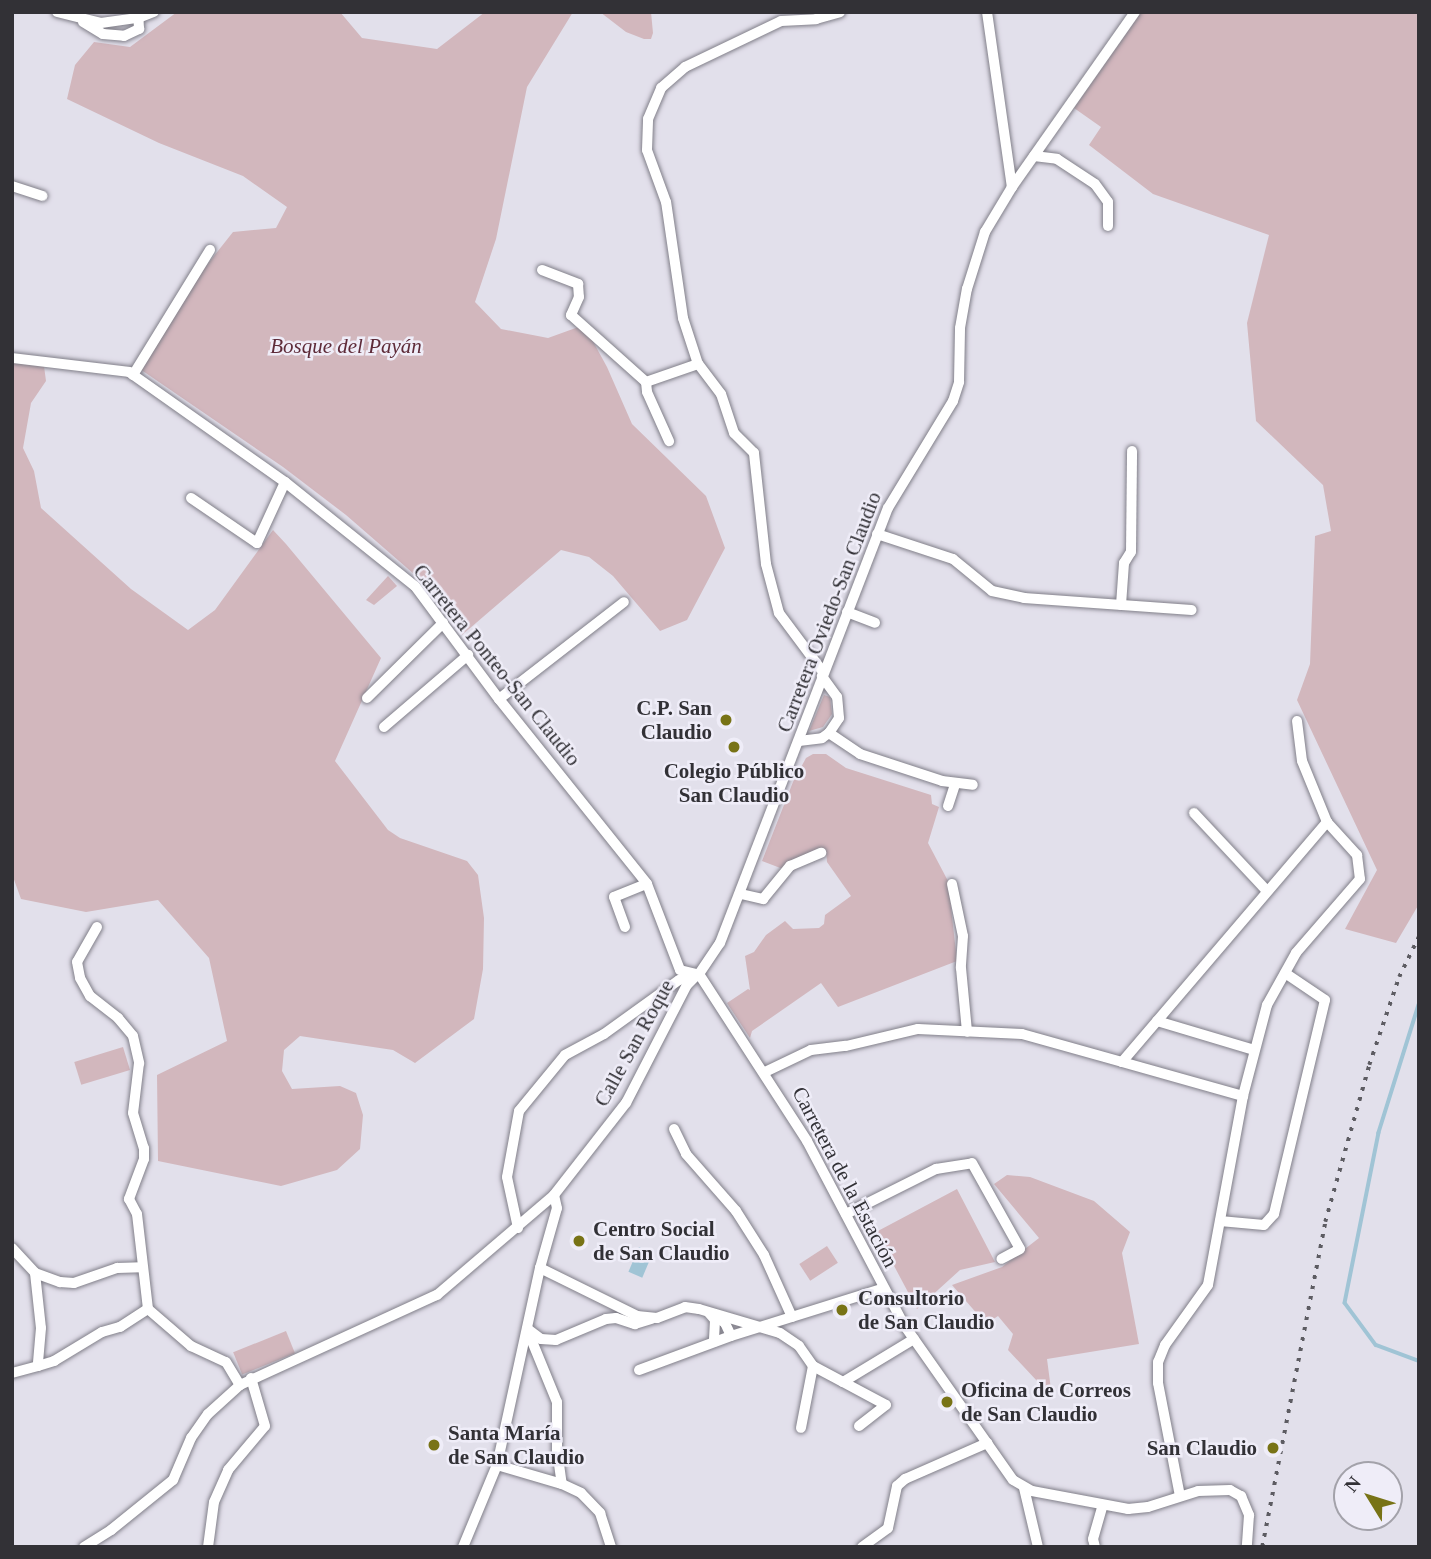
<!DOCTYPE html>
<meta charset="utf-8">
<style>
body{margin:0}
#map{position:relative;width:1431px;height:1559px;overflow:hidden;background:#e2e0eb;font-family:"Times New Roman",serif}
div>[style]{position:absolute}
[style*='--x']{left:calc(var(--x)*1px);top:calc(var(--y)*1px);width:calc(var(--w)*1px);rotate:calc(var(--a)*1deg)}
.green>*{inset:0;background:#d2b7bd;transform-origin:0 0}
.water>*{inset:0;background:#a0c4d5;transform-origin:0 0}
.stream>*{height:3.5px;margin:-1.75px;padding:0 1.75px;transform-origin:1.75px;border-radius:1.75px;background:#a0c4d5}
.roads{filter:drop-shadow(0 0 2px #817f89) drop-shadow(0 0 2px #817f89)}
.minor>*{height:10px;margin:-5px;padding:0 5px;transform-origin:5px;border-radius:5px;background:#fff}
.rail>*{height:3.5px;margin-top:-1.75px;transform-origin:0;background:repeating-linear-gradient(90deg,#5d5c62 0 3.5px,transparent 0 10.5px)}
.dots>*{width:19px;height:19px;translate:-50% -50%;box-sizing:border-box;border:4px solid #efedf8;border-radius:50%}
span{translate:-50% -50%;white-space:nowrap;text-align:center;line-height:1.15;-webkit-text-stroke:5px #efedf8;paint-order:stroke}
.park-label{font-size:21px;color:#5e2b39;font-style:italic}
.street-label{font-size:21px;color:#323136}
.poi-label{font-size:21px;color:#323136;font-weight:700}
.right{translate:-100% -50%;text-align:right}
.left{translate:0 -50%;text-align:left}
.frame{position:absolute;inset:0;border:14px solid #323136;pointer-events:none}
.north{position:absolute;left:1333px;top:1461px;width:70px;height:70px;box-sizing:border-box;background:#efedf8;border:2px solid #a3a2aa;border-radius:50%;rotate:308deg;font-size:19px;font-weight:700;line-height:28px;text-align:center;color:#323136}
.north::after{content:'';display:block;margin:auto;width:24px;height:32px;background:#787316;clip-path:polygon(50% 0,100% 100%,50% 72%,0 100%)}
</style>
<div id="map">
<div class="green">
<div style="clip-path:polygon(177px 12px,340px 12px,362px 38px,437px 49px,485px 12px,573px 12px,527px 87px,496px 239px,475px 302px,501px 329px,548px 338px,584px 325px,607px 367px,632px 424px,706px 496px,725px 548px,687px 620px,660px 631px,613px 576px,589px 557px,561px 550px,462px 635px,422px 581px,346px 515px,283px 467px,137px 367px,168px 314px,233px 232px,276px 228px,287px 207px,243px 176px,159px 143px,67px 99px,75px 65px,94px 42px,130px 47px)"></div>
<div style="clip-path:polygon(600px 12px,651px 12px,653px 33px,651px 39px,644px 39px,626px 32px)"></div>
<div style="clip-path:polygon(1141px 12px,1419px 12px,1419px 904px,1396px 943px,1345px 929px,1377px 870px,1297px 700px,1310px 664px,1315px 536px,1331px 531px,1323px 485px,1256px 421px,1247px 323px,1269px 235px,1153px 194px,1089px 145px,1101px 127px,1074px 108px)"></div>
<div style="clip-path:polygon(12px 362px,44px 366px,46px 381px,31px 403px,23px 448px,34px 471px,41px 508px,131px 589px,188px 630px,215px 610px,273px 530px,286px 544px,381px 658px,335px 761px,388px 830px,400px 838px,467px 861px,478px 875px,484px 918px,483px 969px,474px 1019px,415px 1063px,393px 1050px,300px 1036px,284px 1050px,282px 1071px,292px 1089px,340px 1086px,356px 1093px,363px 1115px,360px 1149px,337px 1170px,281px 1186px,158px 1161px,157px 1075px,227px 1041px,209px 958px,158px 900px,86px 912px,21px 899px,12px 874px)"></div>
<div style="clip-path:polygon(388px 576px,397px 586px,374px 605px,366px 600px)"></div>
<div style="clip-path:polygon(824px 695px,830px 697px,832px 714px,823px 727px,809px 731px)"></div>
<div style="clip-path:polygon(813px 754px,826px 754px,846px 768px,931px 795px,932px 804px,939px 807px,928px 843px,948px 881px,957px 961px,838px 1007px,821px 983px,752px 1031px,750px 1038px,727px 1003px,748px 989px,750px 990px,745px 956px,754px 952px,766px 935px,785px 921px,793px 929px,819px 928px,824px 924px,825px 915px,851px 896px,827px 862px,826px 849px,783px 869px,762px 861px,793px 782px,806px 758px)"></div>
<div style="left:123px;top:1047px;width:24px;height:51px;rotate:73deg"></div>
<div style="clip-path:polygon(1007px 1175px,1030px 1177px,1094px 1201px,1130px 1232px,1122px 1253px,1139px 1344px,1047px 1359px,1052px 1397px,1008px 1350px,1013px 1334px,998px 1316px,986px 1324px,952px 1285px,1002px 1267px,1039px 1238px,994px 1184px)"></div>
<div style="clip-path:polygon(957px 1189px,995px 1262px,960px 1270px,917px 1309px,876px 1232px)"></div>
<div style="left:827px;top:1246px;width:20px;height:33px;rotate:57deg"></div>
<div style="left:286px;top:1331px;width:24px;height:57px;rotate:68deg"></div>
</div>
<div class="water">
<div style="left:639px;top:1247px;width:15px;height:27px;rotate:23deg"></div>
</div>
<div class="stream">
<div style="--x:1419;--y:1005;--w:134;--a:107.4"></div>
<div style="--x:1379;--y:1133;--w:173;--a:101.3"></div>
<div style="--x:1345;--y:1303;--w:52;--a:53.6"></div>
<div style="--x:1376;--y:1345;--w:46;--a:20.4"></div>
</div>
<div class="roads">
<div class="minor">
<div style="--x:57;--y:12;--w:45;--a:14"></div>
<div style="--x:101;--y:23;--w:37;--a:-8"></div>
<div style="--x:138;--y:18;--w:17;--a:-21"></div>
<div style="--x:987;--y:12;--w:177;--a:81.9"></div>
<div style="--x:83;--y:22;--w:23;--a:31"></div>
<div style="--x:103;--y:34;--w:21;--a:5"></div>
<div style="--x:124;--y:36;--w:17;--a:-25"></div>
<div style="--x:139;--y:29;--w:17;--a:-93"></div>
<div style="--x:1034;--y:156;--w:23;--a:7"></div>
<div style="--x:1057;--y:159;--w:45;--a:33.3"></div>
<div style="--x:1095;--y:184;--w:22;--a:54"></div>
<div style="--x:1108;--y:202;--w:24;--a:90"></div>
<div style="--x:12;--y:186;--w:32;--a:18"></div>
<div style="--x:542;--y:270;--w:39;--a:21"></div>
<div style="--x:578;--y:284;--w:13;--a:86"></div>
<div style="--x:579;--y:297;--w:20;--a:114"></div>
<div style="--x:571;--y:315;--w:101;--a:41.8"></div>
<div style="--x:646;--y:382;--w:55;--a:-19.1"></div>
<div style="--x:12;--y:358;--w:118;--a:6.8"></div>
<div style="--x:129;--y:372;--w:191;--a:35.2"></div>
<div style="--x:285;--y:482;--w:166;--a:38.7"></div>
<div style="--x:415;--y:586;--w:141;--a:53.4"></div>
<div style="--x:499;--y:699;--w:237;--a:51.3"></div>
<div style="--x:647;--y:884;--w:92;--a:69"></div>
<div style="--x:680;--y:970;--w:16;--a:14"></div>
<div style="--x:133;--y:375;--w:147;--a:-58.4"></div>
<div style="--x:646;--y:382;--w:10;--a:84"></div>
<div style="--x:647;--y:392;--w:54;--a:65.8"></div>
<div style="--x:191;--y:498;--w:80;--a:34.3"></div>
<div style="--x:257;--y:543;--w:67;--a:-65.3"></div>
<div style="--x:877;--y:534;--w:80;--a:18.2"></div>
<div style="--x:953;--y:559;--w:50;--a:39.4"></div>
<div style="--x:992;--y:591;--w:33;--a:12"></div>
<div style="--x:1024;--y:598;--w:168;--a:4.1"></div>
<div style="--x:1121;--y:605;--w:42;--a:-85.9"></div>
<div style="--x:1124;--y:563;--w:13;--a:-58"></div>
<div style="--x:1131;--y:552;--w:101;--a:-89.4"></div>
<div style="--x:847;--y:612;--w:30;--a:21"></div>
<div style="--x:823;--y:672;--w:74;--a:-126.7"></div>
<div style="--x:779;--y:613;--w:51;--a:-104.9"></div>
<div style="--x:766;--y:564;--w:112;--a:-96.2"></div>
<div style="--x:754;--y:453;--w:28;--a:-135"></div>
<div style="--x:734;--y:433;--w:41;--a:-108.4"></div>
<div style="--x:721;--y:394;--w:38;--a:-127"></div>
<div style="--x:698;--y:364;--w:48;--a:-108.1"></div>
<div style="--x:683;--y:318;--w:117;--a:-98.3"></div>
<div style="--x:666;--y:202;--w:55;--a:-110.1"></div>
<div style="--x:647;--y:150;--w:31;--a:-88"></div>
<div style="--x:648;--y:119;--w:34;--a:-67"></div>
<div style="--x:661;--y:88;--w:32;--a:-41"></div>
<div style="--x:685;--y:67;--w:106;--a:-25.6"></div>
<div style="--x:781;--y:21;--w:35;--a:-3"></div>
<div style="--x:816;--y:19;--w:25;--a:-16"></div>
<div style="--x:367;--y:698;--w:107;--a:-44.6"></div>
<div style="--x:499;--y:699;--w:158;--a:-37.8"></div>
<div style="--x:1297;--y:721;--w:40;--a:82.9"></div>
<div style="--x:1302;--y:761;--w:66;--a:67.7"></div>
<div style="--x:384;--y:727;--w:111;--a:-40.6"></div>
<div style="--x:829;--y:733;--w:37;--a:34"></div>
<div style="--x:860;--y:754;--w:86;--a:18.2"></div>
<div style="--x:942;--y:781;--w:31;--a:7"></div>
<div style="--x:799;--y:741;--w:23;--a:-7"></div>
<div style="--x:822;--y:738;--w:9;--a:-36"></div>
<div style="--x:829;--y:733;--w:18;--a:-56"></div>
<div style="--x:839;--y:718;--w:21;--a:-95"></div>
<div style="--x:837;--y:697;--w:26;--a:-126"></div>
<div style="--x:948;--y:806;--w:23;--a:-72"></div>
<div style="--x:1194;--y:813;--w:107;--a:46.9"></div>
<div style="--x:952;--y:884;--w:53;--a:78.1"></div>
<div style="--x:963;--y:936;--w:32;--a:94"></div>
<div style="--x:961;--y:968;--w:64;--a:84.6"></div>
<div style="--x:741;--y:894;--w:23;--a:13"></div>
<div style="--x:763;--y:899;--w:43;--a:-50.7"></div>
<div style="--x:790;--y:866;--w:34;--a:-23"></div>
<div style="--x:97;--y:927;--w:40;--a:119.7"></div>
<div style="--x:77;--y:962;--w:16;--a:79"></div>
<div style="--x:80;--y:978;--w:21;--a:61"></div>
<div style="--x:90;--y:996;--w:36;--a:38"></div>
<div style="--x:118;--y:1018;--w:23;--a:50"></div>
<div style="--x:133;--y:1036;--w:28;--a:77"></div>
<div style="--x:139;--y:1063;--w:50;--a:96.8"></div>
<div style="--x:133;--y:1113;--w:37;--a:73"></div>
<div style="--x:144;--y:1148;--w:11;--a:90"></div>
<div style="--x:144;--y:1159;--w:43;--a:110.6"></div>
<div style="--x:129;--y:1199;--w:17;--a:62"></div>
<div style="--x:137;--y:1214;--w:96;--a:83.4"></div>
<div style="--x:148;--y:1309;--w:57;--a:40.7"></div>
<div style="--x:191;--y:1346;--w:38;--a:25"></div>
<div style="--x:226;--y:1362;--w:27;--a:59"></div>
<div style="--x:625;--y:927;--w:32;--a:-110"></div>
<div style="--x:614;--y:897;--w:35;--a:-22"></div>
<div style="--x:699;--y:974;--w:199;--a:57.1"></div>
<div style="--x:807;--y:1141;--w:208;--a:62.2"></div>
<div style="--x:904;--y:1325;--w:189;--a:54.9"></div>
<div style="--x:1013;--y:1480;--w:22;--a:30"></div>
<div style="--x:1032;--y:1491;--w:98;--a:10.6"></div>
<div style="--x:1128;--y:1509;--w:20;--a:-6"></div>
<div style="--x:1148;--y:1507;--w:52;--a:-17.7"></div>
<div style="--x:1198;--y:1491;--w:32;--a:-2"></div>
<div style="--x:1230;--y:1490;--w:13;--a:29"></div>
<div style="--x:1241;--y:1496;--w:21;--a:67"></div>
<div style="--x:1249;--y:1515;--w:32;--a:94"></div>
<div style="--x:1157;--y:1021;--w:101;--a:16.6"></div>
<div style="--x:1122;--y:1062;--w:126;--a:15.7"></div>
<div style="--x:765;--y:1072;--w:51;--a:-25.6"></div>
<div style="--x:811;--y:1050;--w:35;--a:-7"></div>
<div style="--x:846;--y:1046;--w:74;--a:-13.3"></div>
<div style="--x:918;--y:1029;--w:104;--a:2.8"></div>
<div style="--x:1022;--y:1034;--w:104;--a:15.6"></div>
<div style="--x:1122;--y:1062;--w:316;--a:-49.5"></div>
<div style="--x:1327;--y:822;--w:45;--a:47.7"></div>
<div style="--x:1357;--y:855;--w:24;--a:83"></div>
<div style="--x:1360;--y:879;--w:98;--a:130.9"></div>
<div style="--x:1296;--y:953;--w:60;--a:119.1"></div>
<div style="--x:1267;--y:1005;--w:94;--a:104.8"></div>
<div style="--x:1243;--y:1096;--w:192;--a:100.5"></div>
<div style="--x:1208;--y:1285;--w:74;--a:125.6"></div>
<div style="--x:1165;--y:1345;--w:18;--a:112"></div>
<div style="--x:1158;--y:1362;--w:21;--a:90"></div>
<div style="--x:1158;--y:1383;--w:115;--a:79"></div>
<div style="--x:674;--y:1129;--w:28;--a:64"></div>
<div style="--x:686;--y:1154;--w:76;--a:48.7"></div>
<div style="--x:736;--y:1211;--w:52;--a:57.5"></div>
<div style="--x:764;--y:1255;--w:68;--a:65.7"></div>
<div style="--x:846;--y:1214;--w:101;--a:-26.6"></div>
<div style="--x:936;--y:1169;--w:36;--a:-9"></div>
<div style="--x:972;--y:1163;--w:98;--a:60.8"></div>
<div style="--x:1020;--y:1249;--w:21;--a:152"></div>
<div style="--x:1220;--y:1221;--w:44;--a:5.2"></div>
<div style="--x:1264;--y:1225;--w:15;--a:-48"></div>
<div style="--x:1274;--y:1214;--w:220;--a:-76.6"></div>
<div style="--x:1325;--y:1000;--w:48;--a:-146"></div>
<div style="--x:518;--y:1228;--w:52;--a:-102.2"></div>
<div style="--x:507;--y:1177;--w:67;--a:-79.7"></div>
<div style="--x:519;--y:1111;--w:72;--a:-50.6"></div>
<div style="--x:565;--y:1055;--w:44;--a:-28.3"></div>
<div style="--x:604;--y:1034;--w:92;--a:-35.8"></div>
<div style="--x:679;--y:980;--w:21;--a:-17"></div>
<div style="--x:699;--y:974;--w:37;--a:-56"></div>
<div style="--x:720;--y:943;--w:466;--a:-68.9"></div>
<div style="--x:888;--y:508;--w:125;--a:-58.7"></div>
<div style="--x:953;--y:401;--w:20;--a:-72"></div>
<div style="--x:959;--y:382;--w:54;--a:-88.9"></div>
<div style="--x:960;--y:328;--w:40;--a:-80"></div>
<div style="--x:967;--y:289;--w:60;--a:-72.5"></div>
<div style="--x:985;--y:232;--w:52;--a:-59"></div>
<div style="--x:1012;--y:187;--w:214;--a:-54.9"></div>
<div style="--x:12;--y:1248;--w:34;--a:47"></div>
<div style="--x:35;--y:1273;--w:27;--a:20"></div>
<div style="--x:60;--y:1282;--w:14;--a:4"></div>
<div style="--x:74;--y:1283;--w:46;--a:-19.2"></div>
<div style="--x:117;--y:1268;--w:24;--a:-2"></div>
<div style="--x:540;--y:1268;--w:108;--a:26.3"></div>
<div style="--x:637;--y:1316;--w:20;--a:6"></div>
<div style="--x:657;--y:1318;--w:30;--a:-21"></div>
<div style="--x:685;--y:1307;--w:14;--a:8"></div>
<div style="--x:699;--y:1309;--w:84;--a:16.5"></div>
<div style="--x:780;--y:1333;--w:23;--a:34"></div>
<div style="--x:799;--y:1346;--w:24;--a:55"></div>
<div style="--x:813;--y:1366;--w:63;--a:101"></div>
<div style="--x:35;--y:1273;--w:55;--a:83.8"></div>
<div style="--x:41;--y:1328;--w:38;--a:95"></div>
<div style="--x:38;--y:1366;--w:17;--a:-17"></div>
<div style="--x:54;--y:1361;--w:56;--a:-31.1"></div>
<div style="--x:102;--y:1332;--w:19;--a:-16"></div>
<div style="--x:120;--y:1327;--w:33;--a:-33"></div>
<div style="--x:709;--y:1313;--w:9;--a:49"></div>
<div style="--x:715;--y:1320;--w:22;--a:93"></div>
<div style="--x:713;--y:1314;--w:15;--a:37"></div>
<div style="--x:725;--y:1323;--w:14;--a:65"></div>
<div style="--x:527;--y:1329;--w:79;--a:67.7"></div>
<div style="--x:557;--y:1402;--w:48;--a:90"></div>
<div style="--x:557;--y:1450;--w:34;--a:82"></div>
<div style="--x:562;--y:1484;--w:21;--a:25"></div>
<div style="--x:581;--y:1493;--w:28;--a:46"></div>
<div style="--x:600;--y:1513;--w:36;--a:72"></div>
<div style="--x:529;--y:1330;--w:15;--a:37"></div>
<div style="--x:541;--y:1339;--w:15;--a:4"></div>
<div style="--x:556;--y:1340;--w:54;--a:-22.8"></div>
<div style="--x:606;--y:1319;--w:10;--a:-6"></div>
<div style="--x:616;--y:1318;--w:20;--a:18"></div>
<div style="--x:635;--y:1324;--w:17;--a:-17"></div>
<div style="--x:813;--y:1366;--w:34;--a:28"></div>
<div style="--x:639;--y:1370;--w:98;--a:-20.3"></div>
<div style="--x:731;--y:1336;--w:160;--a:-17.4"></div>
<div style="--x:12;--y:1373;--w:27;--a:-15"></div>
<div style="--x:859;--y:1426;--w:34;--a:-38"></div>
<div style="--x:886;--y:1405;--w:49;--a:-151.9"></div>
<div style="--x:843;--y:1382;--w:83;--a:-31.2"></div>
<div style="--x:497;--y:1465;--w:68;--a:16.3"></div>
<div style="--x:1024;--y:1488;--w:61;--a:76.7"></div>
<div style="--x:84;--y:1547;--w:32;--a:-32"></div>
<div style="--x:111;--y:1530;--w:80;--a:-38.9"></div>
<div style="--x:173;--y:1480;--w:46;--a:-66.8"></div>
<div style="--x:191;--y:1438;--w:29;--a:-55"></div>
<div style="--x:208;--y:1414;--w:43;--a:-42.2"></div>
<div style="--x:240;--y:1385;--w:217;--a:-24.6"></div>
<div style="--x:437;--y:1295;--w:154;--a:-40.5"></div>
<div style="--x:554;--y:1195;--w:117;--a:-52"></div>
<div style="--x:626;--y:1103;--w:133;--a:-62.7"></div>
<div style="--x:687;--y:985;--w:13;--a:-45"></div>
<div style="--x:208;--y:1547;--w:45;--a:-82.4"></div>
<div style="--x:214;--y:1502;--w:35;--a:-66"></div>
<div style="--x:228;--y:1470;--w:57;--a:-49.9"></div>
<div style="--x:265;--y:1426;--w:50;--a:-106.3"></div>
<div style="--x:463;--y:1547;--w:89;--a:-67.5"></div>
<div style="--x:497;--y:1465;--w:202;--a:-77.7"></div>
<div style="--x:540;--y:1268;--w:62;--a:-74.2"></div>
<div style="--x:557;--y:1208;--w:13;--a:-103"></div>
<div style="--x:862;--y:1547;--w:32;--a:-36"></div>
<div style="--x:888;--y:1528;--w:43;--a:-77.9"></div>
<div style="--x:897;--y:1486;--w:11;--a:-41"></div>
<div style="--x:905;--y:1479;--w:90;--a:-23.7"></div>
<div style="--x:1095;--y:1547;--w:8;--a:-104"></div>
<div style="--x:1093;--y:1539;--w:35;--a:-74"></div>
</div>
</div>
<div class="rail">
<div style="--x:1262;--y:1547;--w:331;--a:-79"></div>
<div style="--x:1325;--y:1222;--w:163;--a:-74.3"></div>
<div style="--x:1369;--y:1065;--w:93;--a:-71.2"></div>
<div style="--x:1399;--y:977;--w:46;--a:-64"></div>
</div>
<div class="dots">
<div style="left:726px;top:720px;background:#787316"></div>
<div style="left:734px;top:747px;background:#787316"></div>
<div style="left:579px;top:1241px;background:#787316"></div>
<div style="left:842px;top:1310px;background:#787316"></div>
<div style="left:947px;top:1402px;background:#787316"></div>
<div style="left:434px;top:1445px;background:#787316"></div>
<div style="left:1273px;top:1448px;background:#787316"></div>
</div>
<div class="park-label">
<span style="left:346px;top:346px">Bosque del Payán</span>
</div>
<div class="street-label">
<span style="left:829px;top:612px;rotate:-69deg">Carretera Oviedo-San Claudio</span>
<span style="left:497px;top:665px;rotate:51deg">Carretera Ponteo-San Claudio</span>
<span style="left:634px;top:1043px;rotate:-61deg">Calle San Roque</span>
<span style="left:845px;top:1177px;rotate:62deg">Carretera de la Estación</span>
</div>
<div class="poi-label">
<span class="right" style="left:712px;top:720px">C.P. San<br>Claudio</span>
<span style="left:734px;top:783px">Colegio Público<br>San Claudio</span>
<span class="left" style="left:593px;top:1241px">Centro Social<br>de San Claudio</span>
<span class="left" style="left:858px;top:1310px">Consultorio<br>de San Claudio</span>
<span class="left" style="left:961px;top:1402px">Oficina de Correos<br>de San Claudio</span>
<span class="left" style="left:448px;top:1445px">Santa María<br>de San Claudio</span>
<span class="right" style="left:1257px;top:1448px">San Claudio</span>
</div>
<div class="frame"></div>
<div class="north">N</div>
</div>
